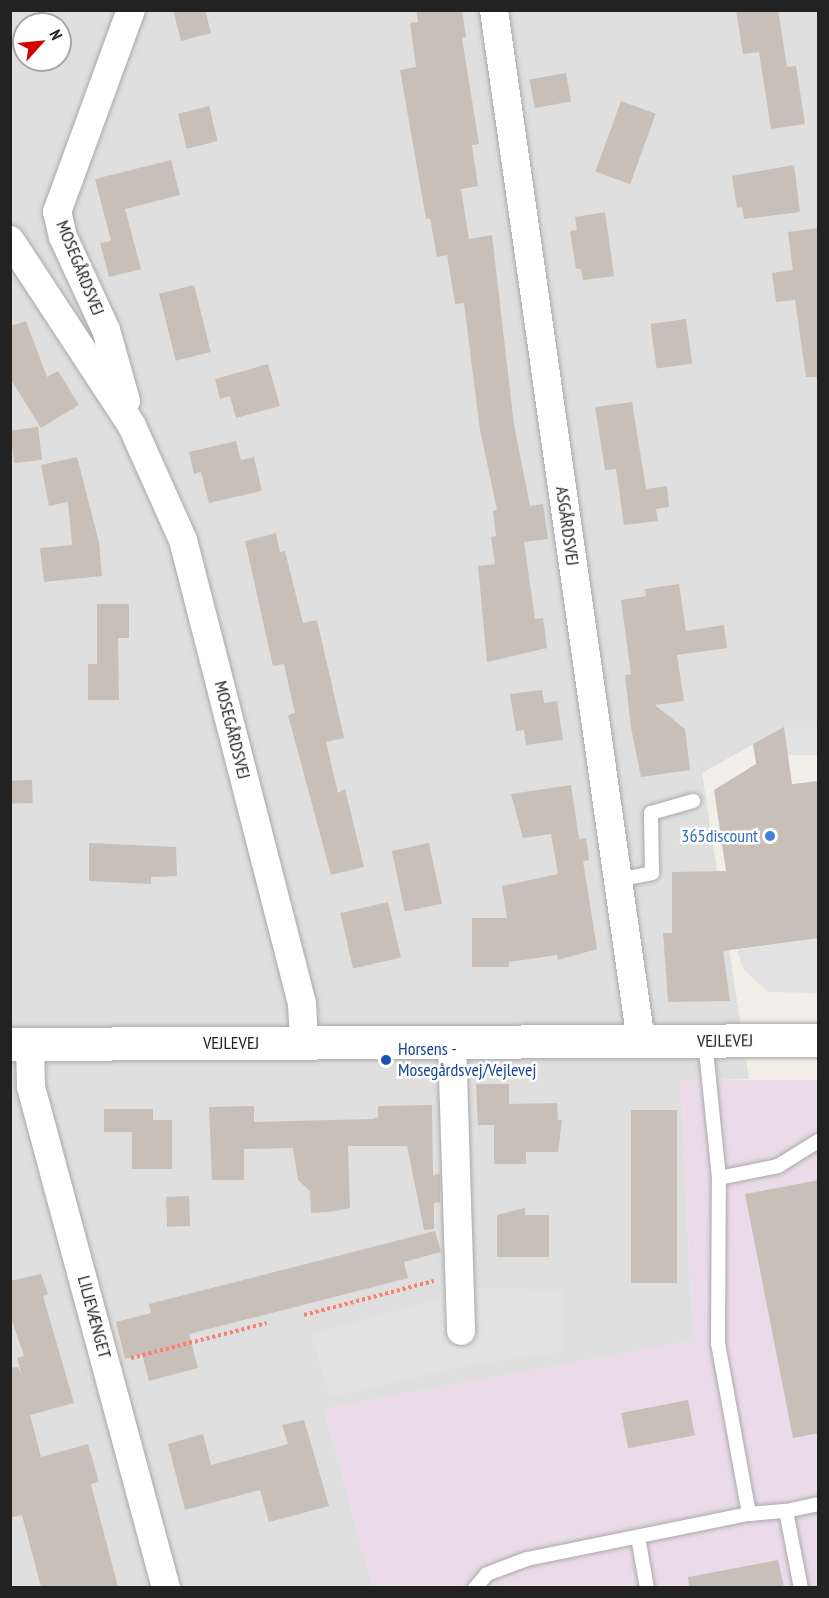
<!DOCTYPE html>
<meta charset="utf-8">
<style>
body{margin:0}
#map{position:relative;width:829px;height:1598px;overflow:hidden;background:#f2efe9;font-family:"PT Sans Narrow",sans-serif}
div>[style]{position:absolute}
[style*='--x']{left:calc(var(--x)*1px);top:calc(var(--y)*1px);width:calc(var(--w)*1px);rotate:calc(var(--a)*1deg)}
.residential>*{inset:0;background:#e0dfdf}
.industrial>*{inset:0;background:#ebdbe8}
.parking>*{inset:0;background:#e2e2e2;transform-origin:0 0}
.building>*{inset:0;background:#c7bfb8;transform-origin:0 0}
.path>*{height:4px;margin-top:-2px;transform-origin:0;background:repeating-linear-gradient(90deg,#fa8072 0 3px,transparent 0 6px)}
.roads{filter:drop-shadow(0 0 2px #a9a9a9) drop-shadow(0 0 2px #a9a9a9)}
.service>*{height:14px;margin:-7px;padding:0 7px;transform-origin:7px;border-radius:7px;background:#fff}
.minor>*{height:28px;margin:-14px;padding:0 14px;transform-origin:14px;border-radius:14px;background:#fff}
.tertiary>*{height:33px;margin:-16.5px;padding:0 16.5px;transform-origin:16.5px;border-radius:16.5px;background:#fff}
.dots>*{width:16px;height:16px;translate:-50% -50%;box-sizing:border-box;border:3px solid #fff;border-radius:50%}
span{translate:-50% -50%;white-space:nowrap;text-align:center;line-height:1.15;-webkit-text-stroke:5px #fff;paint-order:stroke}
.street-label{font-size:18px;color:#222}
.shop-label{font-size:18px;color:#366cbe}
.right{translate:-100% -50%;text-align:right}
.transit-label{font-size:18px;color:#164399}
.left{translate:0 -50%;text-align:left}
.frame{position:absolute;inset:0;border:12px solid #222;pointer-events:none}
.north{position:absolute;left:12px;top:12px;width:60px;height:60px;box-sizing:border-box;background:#fff;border:2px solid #a7a7a7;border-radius:50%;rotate:63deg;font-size:16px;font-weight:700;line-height:24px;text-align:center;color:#222}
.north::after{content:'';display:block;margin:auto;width:21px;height:27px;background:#d40000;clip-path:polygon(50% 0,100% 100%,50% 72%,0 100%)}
</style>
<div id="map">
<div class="residential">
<div style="clip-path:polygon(evenodd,11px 11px,818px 11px,818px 727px,775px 732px,702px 773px,749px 1079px,681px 1081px,693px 1341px,324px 1409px,373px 1587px,11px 1588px,11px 11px,24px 24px,60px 24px,60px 60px,24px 60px,24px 24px)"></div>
</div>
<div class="industrial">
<div style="clip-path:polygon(681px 1080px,818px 1080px,818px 1587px,373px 1587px,324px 1409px,693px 1341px)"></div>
</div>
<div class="parking">
<div style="left:818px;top:727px;width:28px;height:33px;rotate:90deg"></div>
<div style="clip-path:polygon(818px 938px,818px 993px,768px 992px,744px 970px,737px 950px)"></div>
<div style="clip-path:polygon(480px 1288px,563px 1290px,564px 1352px,473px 1364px,330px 1397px,311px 1334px)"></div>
</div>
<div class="building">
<div style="clip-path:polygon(173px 10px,205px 10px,211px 33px,181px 41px)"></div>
<div style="clip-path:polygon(416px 10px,462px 10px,466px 37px,462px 38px,479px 144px,472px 145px,478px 186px,461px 189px,469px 239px,492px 235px,514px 425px,530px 506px,543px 504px,548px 539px,524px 542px,535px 619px,543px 618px,547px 648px,487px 662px,478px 566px,495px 564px,491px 537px,496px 536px,493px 511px,497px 510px,480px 430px,464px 303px,455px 304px,447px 255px,437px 257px,430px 218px,426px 219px,400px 70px,416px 67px,410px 23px,418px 22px)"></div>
<div style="clip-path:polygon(736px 10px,778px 10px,787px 67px,796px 66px,805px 124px,771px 129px,759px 52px,743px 54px)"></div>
<div style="left:566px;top:73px;width:29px;height:37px;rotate:80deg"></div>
<div style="left:621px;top:101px;width:37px;height:75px;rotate:20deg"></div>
<div style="left:209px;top:106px;width:36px;height:32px;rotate:76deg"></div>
<div style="clip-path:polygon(171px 160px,180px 195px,125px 209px,141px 269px,109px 277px,100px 243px,111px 241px,95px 179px)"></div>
<div style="clip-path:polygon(794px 165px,800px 212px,744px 219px,742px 207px,737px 208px,732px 176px)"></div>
<div style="clip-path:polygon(605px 212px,614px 276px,583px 280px,581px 269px,576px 269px,570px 231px,577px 230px,575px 217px)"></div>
<div style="clip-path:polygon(819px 228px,819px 377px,806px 377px,795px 300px,776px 302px,772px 273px,793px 270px,788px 232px)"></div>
<div style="left:194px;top:285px;width:69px;height:36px;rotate:76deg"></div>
<div style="left:686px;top:319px;width:45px;height:36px;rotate:82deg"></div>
<div style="clip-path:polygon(26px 321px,47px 377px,58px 371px,79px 405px,41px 428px,10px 378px,10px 326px)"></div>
<div style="clip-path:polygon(268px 364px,280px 406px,236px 418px,230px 396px,220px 399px,215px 379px)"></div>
<div style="clip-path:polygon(632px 402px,646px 489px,667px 486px,669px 507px,656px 509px,658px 521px,624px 525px,616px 469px,605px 470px,595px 407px)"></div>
<div style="left:38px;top:427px;width:33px;height:28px;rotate:83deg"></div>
<div style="clip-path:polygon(236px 441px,241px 460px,254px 457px,262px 491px,209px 503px,201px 472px,194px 474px,189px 452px)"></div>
<div style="clip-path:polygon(77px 457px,99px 542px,102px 576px,44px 582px,40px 548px,72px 545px,68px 502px,49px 506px,41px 465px)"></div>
<div style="clip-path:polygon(276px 533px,280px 552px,285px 551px,303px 623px,317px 620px,344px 738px,326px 742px,338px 793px,345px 789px,364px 867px,331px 875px,288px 715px,295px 713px,284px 664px,273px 666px,245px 541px)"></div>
<div style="clip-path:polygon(679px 584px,686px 631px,724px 625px,727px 648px,677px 655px,684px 701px,655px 705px,685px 729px,690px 770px,641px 777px,631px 728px,625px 675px,631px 674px,621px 600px,646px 596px,645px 589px)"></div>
<div style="clip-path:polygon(97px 604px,129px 604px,129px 638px,118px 638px,119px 700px,88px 700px,88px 664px,97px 664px)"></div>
<div style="clip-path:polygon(542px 690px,544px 703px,557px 701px,563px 740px,526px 745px,524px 730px,516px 731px,510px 694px)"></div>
<div style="clip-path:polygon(784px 727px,792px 784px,819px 781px,819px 938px,723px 951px,730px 1001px,668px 1002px,663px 933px,672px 933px,672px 872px,726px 871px,714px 790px,756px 764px,753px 744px)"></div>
<div style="left:32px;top:780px;width:23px;height:22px;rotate:88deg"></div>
<div style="clip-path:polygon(571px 785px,579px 839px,586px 838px,589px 860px,583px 861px,597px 949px,558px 960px,557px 955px,509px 962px,509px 967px,472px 967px,472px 918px,507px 918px,502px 886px,558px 874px,551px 834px,523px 838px,511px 794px)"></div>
<div style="clip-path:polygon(89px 843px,176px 847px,177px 876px,151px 877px,151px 884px,89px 881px)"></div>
<div style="left:429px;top:843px;width:62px;height:38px;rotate:78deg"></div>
<div style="left:388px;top:902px;width:57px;height:49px;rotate:77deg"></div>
<div style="clip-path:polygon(476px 1084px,509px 1084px,509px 1104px,557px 1103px,558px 1120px,562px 1120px,558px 1152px,526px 1152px,526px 1164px,494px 1164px,494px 1125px,478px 1125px)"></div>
<div style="clip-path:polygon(432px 1105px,433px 1175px,440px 1174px,440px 1202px,434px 1203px,434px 1229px,424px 1230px,407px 1146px,348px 1146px,350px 1208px,328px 1212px,311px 1213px,310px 1191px,298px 1180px,293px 1148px,244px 1149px,244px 1180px,212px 1180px,209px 1107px,254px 1106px,254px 1122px,372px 1119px,378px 1117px,378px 1106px)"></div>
<div style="clip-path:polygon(104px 1109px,153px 1109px,153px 1120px,172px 1120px,172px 1169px,132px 1169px,132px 1132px,104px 1132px)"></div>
<div style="left:631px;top:1110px;width:46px;height:173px"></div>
<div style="clip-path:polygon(819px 1180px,819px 1433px,793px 1438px,745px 1194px)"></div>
<div style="left:189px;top:1196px;width:30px;height:23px;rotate:88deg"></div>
<div style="clip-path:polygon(525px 1208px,525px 1215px,549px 1215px,549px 1257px,497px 1257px,497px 1215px)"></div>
<div style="clip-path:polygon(435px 1231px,441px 1252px,404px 1262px,408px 1278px,189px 1334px,198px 1368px,149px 1381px,142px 1354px,125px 1359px,116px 1322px,151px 1313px,149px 1304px)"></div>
<div style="clip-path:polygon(41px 1274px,48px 1294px,43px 1296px,74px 1403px,30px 1415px,41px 1457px,88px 1444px,99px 1482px,91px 1484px,118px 1587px,41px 1587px,22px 1515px,10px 1518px,10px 1368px,18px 1367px,22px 1376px,17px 1358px,24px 1356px,10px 1315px,10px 1281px)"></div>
<div style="left:688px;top:1400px;width:36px;height:68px;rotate:79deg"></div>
<div style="clip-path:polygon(304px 1420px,329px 1506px,269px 1522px,260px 1490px,185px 1510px,168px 1444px,203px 1434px,211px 1465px,288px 1444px,282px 1425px)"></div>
<div style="clip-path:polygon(778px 1560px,784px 1587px,689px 1587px,688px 1577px)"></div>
</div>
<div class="path">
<div style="--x:304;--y:1315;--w:134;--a:-14.7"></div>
<div style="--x:131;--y:1358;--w:140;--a:-14.4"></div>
</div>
<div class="roads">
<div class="service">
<div style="--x:617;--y:880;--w:36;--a:-11"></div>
<div style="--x:652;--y:873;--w:60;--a:-91"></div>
<div style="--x:651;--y:813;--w:44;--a:-15.9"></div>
<div style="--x:719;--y:1178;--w:60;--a:-11.5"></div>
<div style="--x:778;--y:1166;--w:47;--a:-32"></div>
<div style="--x:786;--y:1511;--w:33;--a:-12"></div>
<div style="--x:749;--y:1514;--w:37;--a:-5"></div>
<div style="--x:786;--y:1511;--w:78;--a:79"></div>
<div style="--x:638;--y:1537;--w:52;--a:80"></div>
<div style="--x:475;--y:1588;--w:18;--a:-49"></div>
<div style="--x:487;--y:1574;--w:43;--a:-20.6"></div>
<div style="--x:527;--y:1559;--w:227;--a:-11.5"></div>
<div style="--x:749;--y:1514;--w:174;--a:-100.3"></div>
<div style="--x:718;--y:1343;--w:165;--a:-89.7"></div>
<div style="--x:719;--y:1178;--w:138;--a:-95.8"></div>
</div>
<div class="minor">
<div style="--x:494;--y:10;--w:1042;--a:81.89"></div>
<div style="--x:10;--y:240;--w:222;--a:56.7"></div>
<div style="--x:132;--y:426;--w:125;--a:65.9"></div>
<div style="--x:183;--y:540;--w:478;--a:75.6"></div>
<div style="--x:302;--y:1003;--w:39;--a:87"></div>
<div style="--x:126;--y:401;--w:74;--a:-105.7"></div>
<div style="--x:106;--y:330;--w:102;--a:-114.8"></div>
<div style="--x:63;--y:237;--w:26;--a:-103"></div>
<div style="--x:57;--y:212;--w:215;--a:-69.9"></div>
<div style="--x:452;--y:1042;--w:289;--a:88.2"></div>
<div style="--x:30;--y:1044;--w:43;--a:88.7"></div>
<div style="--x:31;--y:1087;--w:519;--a:74.92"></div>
</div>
<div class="tertiary">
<div style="--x:10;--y:1044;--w:808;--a:-0.28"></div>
</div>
</div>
<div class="dots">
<div style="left:770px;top:836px;background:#3f7fe0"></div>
<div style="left:386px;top:1060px;background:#1a4fb4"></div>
</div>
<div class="street-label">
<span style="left:80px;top:268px;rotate:68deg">MOSEGÅRDSVEJ</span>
<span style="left:567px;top:526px;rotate:82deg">ASGÅRDSVEJ</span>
<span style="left:232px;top:730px;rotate:76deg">MOSEGÅRDSVEJ</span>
<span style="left:725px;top:1041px;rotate:-1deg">VEJLEVEJ</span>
<span style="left:231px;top:1043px">VEJLEVEJ</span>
<span style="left:94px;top:1317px;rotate:75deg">LILJEVÆNGET</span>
</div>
<div class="shop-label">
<span class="right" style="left:758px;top:836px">365discount</span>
</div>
<div class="transit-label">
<span class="left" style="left:398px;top:1060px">Horsens -<br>Mosegårdsvej/Vejlevej</span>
</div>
<div class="frame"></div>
<div class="north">N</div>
</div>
